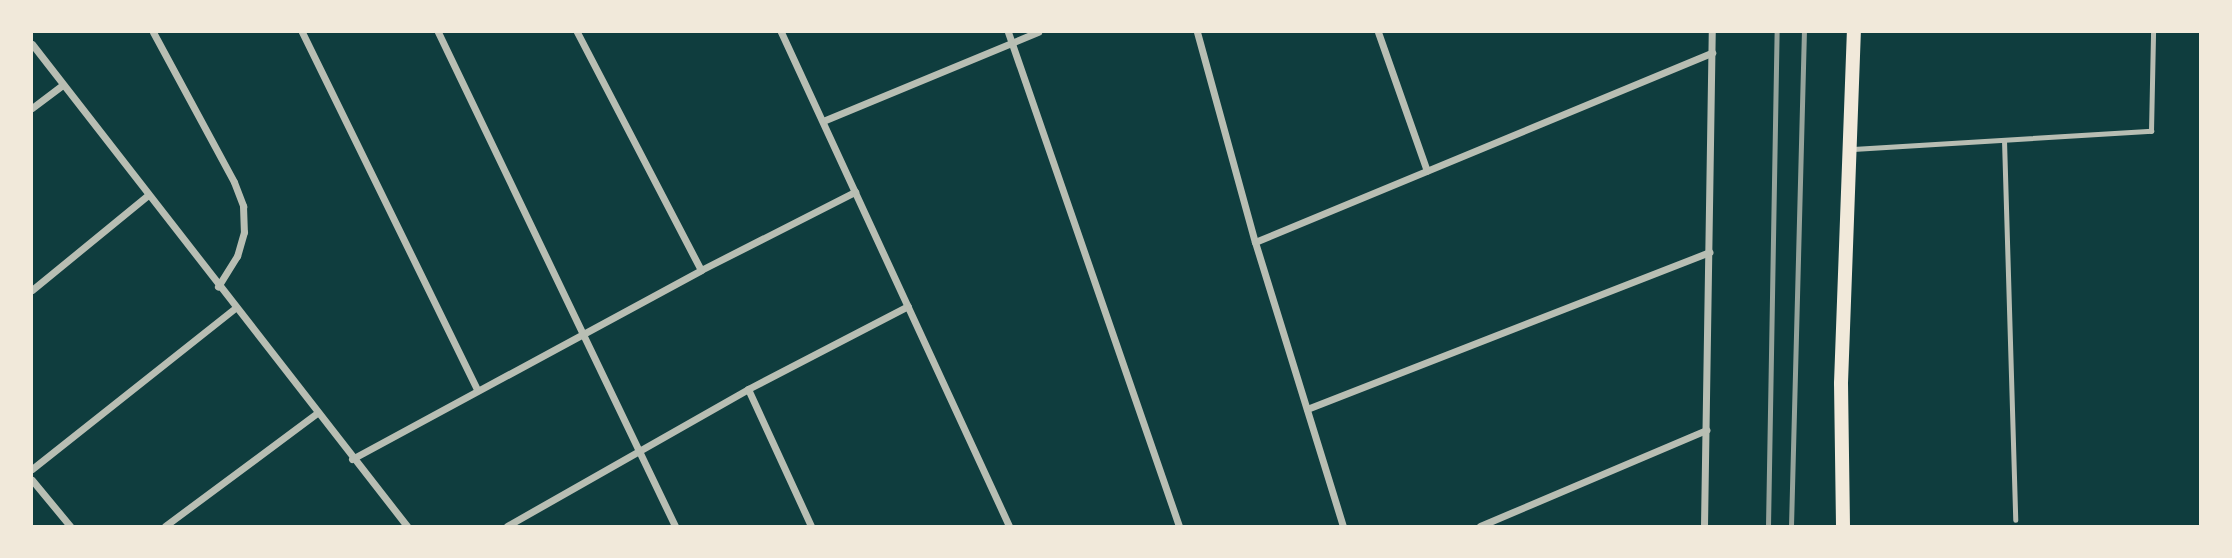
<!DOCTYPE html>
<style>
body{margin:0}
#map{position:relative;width:2232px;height:558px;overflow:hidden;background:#0f3d3e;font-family:"Libre Baskerville",serif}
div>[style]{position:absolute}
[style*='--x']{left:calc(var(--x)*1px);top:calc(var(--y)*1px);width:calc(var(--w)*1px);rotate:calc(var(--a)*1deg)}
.service>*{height:5px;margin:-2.5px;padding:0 2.5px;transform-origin:2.5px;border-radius:2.5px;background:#b8beb3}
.minor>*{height:7px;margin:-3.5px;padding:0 3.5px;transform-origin:3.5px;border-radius:3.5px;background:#b8beb3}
.secondary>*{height:14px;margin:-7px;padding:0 7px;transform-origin:7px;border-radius:7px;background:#f1e9da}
.rail>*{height:5px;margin:-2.5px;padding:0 2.5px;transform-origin:2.5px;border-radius:2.5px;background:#97a49c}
span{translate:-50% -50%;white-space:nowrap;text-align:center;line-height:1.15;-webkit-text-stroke:5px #f1e9da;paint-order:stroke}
.frame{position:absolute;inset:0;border:33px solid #f1e9da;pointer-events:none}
</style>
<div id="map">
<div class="service">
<div style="--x:2004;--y:140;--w:380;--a:88.3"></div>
<div style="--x:1853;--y:149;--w:299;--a:-3.5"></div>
<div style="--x:2151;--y:131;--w:99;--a:-88.8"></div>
</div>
<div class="minor">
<div style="--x:153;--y:32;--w:170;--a:61.6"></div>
<div style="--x:234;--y:182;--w:26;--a:69"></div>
<div style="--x:243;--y:206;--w:26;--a:88"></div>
<div style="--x:244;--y:232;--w:25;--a:106"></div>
<div style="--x:237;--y:256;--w:36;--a:122"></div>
<div style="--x:302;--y:32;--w:398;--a:63.9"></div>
<div style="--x:438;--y:32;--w:548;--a:64.37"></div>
<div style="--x:577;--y:32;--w:268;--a:62.5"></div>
<div style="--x:781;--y:32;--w:544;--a:65.22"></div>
<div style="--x:1008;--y:32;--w:523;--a:70.91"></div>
<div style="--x:1197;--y:32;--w:218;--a:74.6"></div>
<div style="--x:1255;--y:242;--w:297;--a:72.8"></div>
<div style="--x:1378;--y:32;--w:147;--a:70.6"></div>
<div style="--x:32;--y:44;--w:611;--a:52.12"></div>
<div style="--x:32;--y:108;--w:38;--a:-37"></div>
<div style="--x:823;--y:121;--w:233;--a:-22.5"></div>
<div style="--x:1255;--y:242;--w:495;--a:-22.5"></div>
<div style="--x:32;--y:290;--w:150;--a:-39.3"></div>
<div style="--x:748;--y:389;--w:151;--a:65.3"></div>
<div style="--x:1307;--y:409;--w:432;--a:-21.3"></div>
<div style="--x:352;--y:459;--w:397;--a:-28.4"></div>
<div style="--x:701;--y:270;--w:173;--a:-26.9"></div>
<div style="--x:32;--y:469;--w:259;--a:-38.4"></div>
<div style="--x:32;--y:480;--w:60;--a:50.4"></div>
<div style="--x:165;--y:526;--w:189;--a:-36.6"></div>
<div style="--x:507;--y:526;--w:277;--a:-29.6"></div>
<div style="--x:748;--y:389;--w:180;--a:-27.4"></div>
<div style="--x:1480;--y:526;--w:246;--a:-23"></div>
<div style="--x:1704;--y:526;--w:494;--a:-89.1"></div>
</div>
<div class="secondary">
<div style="--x:1843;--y:526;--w:143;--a:-90.8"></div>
<div style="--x:1841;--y:383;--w:351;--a:-87.9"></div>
</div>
<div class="rail">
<div style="--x:1768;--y:526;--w:494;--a:-89"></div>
<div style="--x:1791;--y:526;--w:494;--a:-88.5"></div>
</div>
<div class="frame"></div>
</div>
